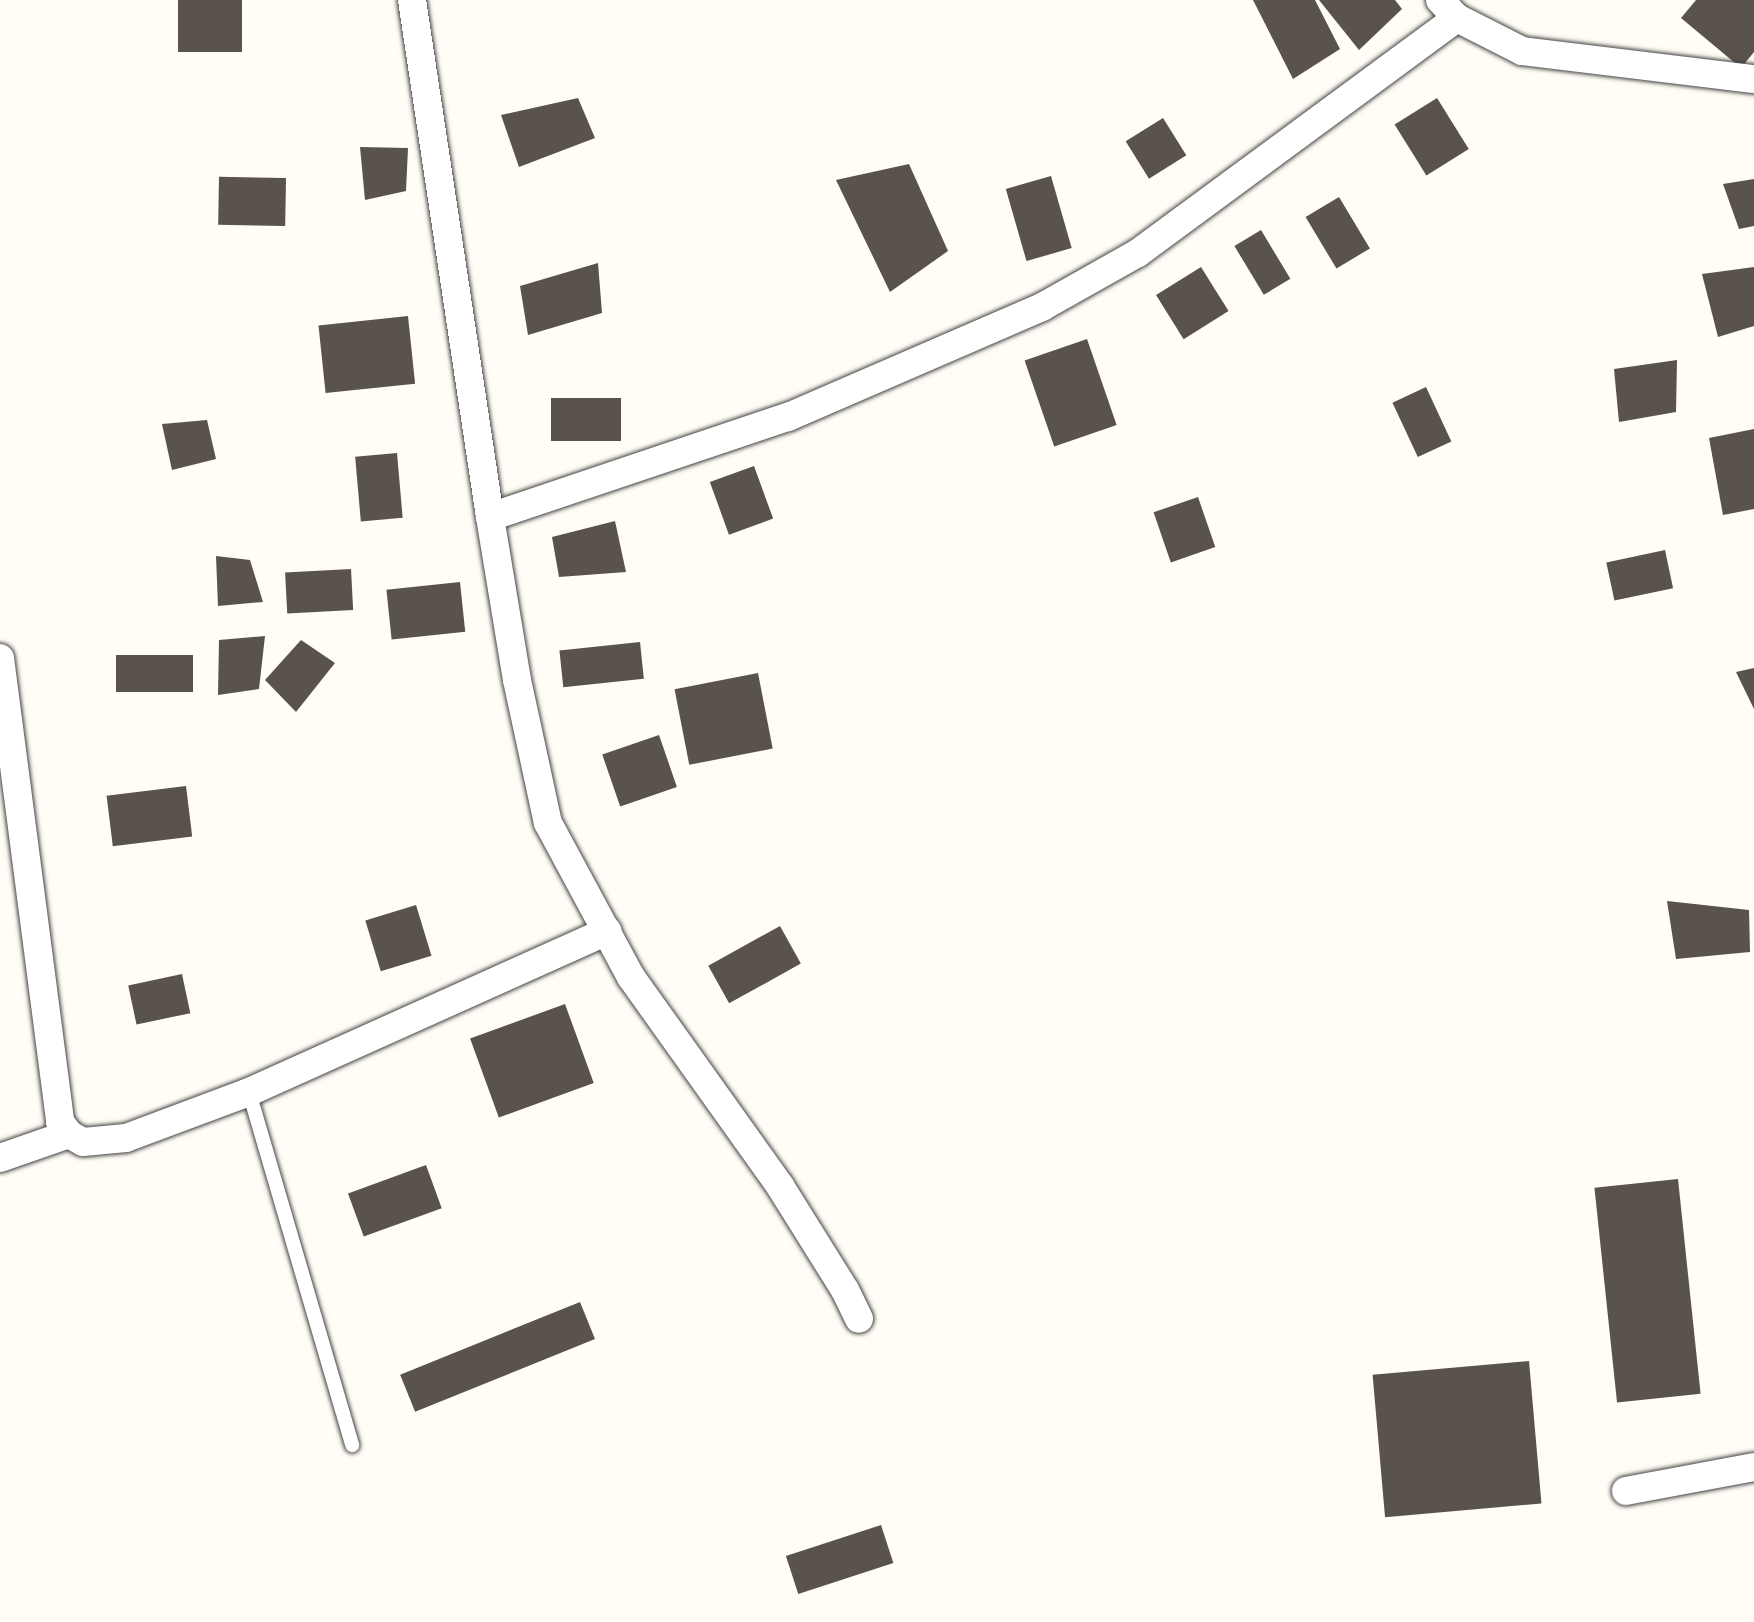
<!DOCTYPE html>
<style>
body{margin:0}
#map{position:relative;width:1754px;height:1622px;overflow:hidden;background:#fffdf5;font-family:Bitter,serif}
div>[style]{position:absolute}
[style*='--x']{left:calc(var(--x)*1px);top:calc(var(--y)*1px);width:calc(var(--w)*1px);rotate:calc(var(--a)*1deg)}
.building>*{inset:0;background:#5a524d;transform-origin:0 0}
.roads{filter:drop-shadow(0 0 2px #444) drop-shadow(0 0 2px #444)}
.service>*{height:14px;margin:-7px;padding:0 7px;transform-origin:7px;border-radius:7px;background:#fff}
.minor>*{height:28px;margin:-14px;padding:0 14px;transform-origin:14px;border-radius:14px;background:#fff}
span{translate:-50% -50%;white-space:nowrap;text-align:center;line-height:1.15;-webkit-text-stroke:8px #fff;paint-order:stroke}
</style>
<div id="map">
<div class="building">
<div style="left:178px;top:0;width:64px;height:52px"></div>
<div style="clip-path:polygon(1253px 0,1315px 0,1340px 49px,1293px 79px)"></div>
<div style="clip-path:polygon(1319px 0,1395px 0,1402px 9px,1359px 50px)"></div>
<div style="clip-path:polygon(1696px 0,1754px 0,1754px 52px,1741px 68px,1681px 18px)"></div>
<div style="clip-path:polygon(578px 98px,595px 138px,519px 167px,501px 115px)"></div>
<div style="left:1437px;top:98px;width:60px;height:50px;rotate:58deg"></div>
<div style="left:1163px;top:118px;width:44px;height:44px;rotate:58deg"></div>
<div style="clip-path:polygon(360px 147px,408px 148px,406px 191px,365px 200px)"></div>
<div style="clip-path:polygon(909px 164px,948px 251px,890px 292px,836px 180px)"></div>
<div style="left:1051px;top:176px;width:75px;height:47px;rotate:74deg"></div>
<div style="left:286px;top:178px;width:48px;height:67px;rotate:91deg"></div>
<div style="clip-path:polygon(1754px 179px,1754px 226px,1739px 229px,1723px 184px)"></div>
<div style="left:1339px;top:197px;width:60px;height:39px;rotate:59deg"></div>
<div style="left:1261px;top:230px;width:57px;height:31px;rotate:59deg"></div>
<div style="clip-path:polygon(598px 263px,602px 313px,528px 335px,520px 286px)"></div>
<div style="left:1201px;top:267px;width:52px;height:53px;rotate:58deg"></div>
<div style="clip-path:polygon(1754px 267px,1754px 326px,1718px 337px,1702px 274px)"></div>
<div style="left:408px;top:316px;width:68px;height:90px;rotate:84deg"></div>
<div style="left:1087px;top:339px;width:91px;height:66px;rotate:71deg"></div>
<div style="clip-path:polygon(1677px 360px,1676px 412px,1619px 422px,1614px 369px)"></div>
<div style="left:1426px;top:387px;width:60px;height:37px;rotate:65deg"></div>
<div style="left:551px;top:398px;width:70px;height:43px"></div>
<div style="clip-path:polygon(207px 420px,216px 459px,172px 470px,162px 424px)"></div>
<div style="clip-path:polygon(1754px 429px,1754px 509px,1723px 515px,1709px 438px)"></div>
<div style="left:397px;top:453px;width:65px;height:42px;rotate:85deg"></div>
<div style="left:754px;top:466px;width:56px;height:47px;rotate:70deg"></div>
<div style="left:1198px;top:497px;width:53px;height:47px;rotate:71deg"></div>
<div style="clip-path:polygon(615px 521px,626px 572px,559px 577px,552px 537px)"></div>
<div style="left:1665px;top:550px;width:39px;height:60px;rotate:78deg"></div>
<div style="clip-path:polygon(216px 556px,250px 560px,263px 602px,218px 606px)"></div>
<div style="left:351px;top:569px;width:41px;height:66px;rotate:87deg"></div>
<div style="left:460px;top:582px;width:50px;height:74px;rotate:84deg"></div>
<div style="clip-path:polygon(265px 636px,259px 689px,218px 695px,219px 640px)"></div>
<div style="clip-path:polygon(301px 640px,335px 663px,296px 712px,265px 680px)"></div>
<div style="left:640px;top:642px;width:37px;height:81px;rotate:84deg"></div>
<div style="left:193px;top:655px;width:37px;height:77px;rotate:90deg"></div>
<div style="clip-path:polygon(1754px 668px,1754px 709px,1736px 672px)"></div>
<div style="left:758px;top:673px;width:77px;height:85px;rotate:79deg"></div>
<div style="left:659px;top:735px;width:55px;height:60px;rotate:71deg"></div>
<div style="left:186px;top:786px;width:51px;height:80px;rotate:83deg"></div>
<div style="clip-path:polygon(1667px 901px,1749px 910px,1750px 952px,1676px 959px)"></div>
<div style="left:416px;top:905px;width:53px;height:53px;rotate:73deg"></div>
<div style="left:780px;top:926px;width:43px;height:82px;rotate:61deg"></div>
<div style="left:182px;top:974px;width:40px;height:55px;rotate:78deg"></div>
<div style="left:565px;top:1004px;width:84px;height:101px;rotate:70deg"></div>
<div style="left:426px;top:1165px;width:46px;height:83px;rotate:70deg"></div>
<div style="left:1678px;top:1179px;width:216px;height:84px;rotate:84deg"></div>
<div style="left:580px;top:1302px;width:40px;height:194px;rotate:68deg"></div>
<div style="left:1529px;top:1361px;width:143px;height:157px;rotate:85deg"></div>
<div style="left:881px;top:1525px;width:40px;height:100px;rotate:72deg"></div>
</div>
<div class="roads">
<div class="service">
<div style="--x:249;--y:1092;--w:368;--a:73.7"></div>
</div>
<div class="minor">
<div style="--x:412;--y:0;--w:523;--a:81.42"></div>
<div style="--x:490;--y:517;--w:165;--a:80.6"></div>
<div style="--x:517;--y:680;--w:146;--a:77.8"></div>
<div style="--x:548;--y:823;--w:175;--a:61.7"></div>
<div style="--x:631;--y:977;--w:257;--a:54.5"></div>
<div style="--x:780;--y:1186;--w:123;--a:58"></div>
<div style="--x:845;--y:1290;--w:32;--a:64"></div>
<div style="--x:1440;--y:0;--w:25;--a:47"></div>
<div style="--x:1457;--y:18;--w:73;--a:26.9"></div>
<div style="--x:1522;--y:51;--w:234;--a:6.9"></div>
<div style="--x:490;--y:517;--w:314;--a:-18.6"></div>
<div style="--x:788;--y:417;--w:277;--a:-23.4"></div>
<div style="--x:1042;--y:307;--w:110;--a:-29.4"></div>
<div style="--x:1138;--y:253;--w:396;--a:-36.4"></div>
<div style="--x:0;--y:658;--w:468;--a:82.6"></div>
<div style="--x:60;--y:1122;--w:15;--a:53"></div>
<div style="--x:69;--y:1134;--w:16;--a:30"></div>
<div style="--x:83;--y:1142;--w:43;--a:-5.3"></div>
<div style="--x:126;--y:1138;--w:131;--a:-20.5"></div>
<div style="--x:249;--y:1092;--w:393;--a:-24.2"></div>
<div style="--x:0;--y:1158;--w:73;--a:-19.2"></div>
<div style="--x:1626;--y:1491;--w:130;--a:-10.6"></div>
</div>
</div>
</div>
